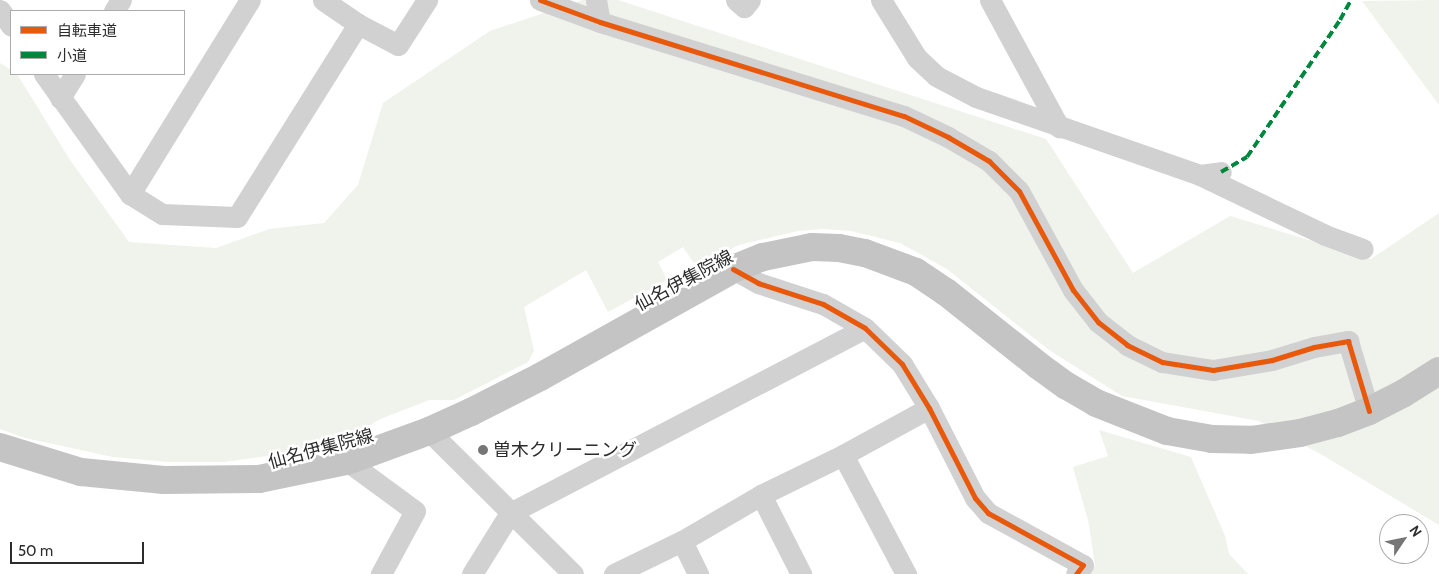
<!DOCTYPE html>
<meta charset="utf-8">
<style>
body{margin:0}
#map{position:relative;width:1439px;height:574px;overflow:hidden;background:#fff;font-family:Cabin,"Noto Sans JP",sans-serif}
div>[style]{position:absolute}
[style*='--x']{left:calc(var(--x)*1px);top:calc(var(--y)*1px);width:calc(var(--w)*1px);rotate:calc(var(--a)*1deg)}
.green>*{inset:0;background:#eff3eb}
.minor>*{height:21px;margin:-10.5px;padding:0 10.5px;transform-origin:10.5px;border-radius:10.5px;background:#d1d1d1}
.major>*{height:28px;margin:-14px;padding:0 14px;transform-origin:14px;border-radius:14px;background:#c4c4c4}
.quiet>*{height:4px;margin-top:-2px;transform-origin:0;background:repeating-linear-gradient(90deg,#00873e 0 8px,transparent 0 12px)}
.cycleway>*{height:5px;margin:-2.5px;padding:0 2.5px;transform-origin:2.5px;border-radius:2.5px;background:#e8590c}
.dots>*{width:14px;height:14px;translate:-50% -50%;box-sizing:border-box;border:2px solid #fff;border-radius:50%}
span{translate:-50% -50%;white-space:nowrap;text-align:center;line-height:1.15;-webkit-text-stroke:5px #fff;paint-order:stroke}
.street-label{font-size:18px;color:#2c2c2c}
.poi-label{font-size:18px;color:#2c2c2c}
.left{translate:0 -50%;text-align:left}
.legend{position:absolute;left:10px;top:10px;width:175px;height:65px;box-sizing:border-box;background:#fff;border:1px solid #ababab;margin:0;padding:6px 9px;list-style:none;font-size:15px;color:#2c2c2c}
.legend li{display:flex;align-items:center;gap:10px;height:25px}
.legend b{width:25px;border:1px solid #ababab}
.north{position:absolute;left:1379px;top:514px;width:50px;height:50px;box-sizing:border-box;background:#fff;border:1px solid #ababab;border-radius:50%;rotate:56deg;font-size:14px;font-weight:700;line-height:20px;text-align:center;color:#2c2c2c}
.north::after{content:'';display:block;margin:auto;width:18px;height:22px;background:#767676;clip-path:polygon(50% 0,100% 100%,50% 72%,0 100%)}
.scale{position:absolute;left:10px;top:542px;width:134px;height:22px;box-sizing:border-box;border:2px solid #2c2c2c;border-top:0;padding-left:6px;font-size:15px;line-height:18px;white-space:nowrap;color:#2c2c2c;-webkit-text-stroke:4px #fff;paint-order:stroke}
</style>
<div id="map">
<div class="green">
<div style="clip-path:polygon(583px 0,618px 0,1046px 139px,1133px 273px,1230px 216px,1371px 259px,1439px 213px,1439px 525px,1324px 456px,1259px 421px,1122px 396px,1049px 350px,947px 269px,900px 243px,851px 231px,823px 229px,798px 231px,739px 245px,696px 266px,683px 247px,658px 262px,667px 280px,608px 312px,586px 270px,524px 307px,534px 351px,528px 362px,454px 400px,429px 400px,378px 420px,354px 437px,289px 453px,224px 462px,168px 462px,113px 457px,25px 438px,0 429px,0 63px,11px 70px,11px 74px,17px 74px,70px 160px,129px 242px,216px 248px,269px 229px,324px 223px,358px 185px,383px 103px,490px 31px)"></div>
<div style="clip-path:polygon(1439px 0,1439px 105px,1362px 1px)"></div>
<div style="clip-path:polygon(1099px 430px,1191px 457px,1225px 536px,1229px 554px,1248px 574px,1089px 574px,1095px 566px,1089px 524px,1073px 467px,1108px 456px)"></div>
</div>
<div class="minor">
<div style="--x:323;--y:0;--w:42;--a:34.4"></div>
<div style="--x:358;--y:24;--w:45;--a:27.7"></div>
<div style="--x:398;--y:45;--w:54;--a:-57.2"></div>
<div style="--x:540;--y:0;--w:64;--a:20.1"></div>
<div style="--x:600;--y:22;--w:318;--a:17.2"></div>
<div style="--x:904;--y:116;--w:49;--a:25.5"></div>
<div style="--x:948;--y:137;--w:48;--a:30.3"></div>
<div style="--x:989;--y:161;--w:42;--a:45"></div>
<div style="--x:1019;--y:191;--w:113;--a:61.4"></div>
<div style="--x:1073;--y:290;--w:41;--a:52"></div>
<div style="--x:1098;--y:322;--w:37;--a:38"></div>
<div style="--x:1127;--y:345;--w:39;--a:26"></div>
<div style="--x:1162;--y:362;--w:52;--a:8.9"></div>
<div style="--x:1213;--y:370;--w:60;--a:-9.6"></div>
<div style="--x:1272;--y:360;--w:44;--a:-17.2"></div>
<div style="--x:1314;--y:347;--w:35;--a:-10"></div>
<div style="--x:1348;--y:341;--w:73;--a:73.3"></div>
<div style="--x:596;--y:0;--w:22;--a:80"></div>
<div style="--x:736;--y:0;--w:11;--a:41"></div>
<div style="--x:744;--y:7;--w:9;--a:-49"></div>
<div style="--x:881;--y:0;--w:68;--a:58.2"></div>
<div style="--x:917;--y:58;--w:26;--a:43"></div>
<div style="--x:936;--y:76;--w:45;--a:27.7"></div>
<div style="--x:976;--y:97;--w:237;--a:19.2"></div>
<div style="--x:1200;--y:175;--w:21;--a:-8"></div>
<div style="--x:990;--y:0;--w:145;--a:61.5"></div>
<div style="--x:0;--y:10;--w:19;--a:55"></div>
<div style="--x:114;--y:11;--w:13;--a:-58"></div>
<div style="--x:44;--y:74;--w:148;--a:54.4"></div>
<div style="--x:130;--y:194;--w:38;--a:32"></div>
<div style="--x:162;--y:214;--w:75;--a:2.3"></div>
<div style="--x:237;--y:217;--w:228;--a:-57.9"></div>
<div style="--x:60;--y:98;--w:28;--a:-58"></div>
<div style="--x:1200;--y:175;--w:139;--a:25.6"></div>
<div style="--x:1325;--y:235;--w:40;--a:20.2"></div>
<div style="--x:130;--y:194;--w:228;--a:-58.3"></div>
<div style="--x:733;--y:269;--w:29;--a:29"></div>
<div style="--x:758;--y:283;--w:68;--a:17.9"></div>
<div style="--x:823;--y:304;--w:48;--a:29.7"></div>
<div style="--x:865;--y:328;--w:52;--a:44.2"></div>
<div style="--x:902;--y:364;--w:52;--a:58.5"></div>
<div style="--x:929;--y:408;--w:101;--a:62.9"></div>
<div style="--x:975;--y:498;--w:20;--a:49"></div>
<div style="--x:988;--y:513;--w:108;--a:28.7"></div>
<div style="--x:1083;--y:565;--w:11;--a:128"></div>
<div style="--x:429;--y:431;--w:203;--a:44.8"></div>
<div style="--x:843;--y:455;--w:135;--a:62.1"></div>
<div style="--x:347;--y:461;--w:84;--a:36.3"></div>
<div style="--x:415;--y:511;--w:72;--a:118.4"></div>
<div style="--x:761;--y:495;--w:89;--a:63.1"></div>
<div style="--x:682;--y:541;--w:37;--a:64"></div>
<div style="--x:472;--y:574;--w:72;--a:-58.1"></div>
<div style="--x:510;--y:513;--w:400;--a:-27.5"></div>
<div style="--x:614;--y:574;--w:76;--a:-25.9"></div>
<div style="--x:682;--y:541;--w:91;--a:-30.2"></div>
<div style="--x:761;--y:495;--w:91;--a:-26"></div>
<div style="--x:843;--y:455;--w:98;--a:-28.7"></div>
</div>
<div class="major">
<div style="--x:0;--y:447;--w:85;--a:17.2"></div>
<div style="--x:81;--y:472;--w:83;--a:5.5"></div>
<div style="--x:164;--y:480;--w:95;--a:-0.6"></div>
<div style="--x:259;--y:479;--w:90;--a:-11.6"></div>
<div style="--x:347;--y:461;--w:87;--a:-20.1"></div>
<div style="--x:429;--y:431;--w:46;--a:-24.3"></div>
<div style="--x:471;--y:412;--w:77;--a:-26.9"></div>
<div style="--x:540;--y:377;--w:221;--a:-29.2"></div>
<div style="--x:733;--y:269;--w:32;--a:-22"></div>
<div style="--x:763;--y:257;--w:50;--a:-11.5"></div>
<div style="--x:812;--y:247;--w:27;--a:2"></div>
<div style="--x:839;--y:248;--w:26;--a:11"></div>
<div style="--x:865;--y:253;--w:54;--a:20.4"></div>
<div style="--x:916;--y:272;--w:36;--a:34"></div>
<div style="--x:946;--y:292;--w:119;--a:38.5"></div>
<div style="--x:1039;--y:366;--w:34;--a:36"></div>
<div style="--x:1067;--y:386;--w:34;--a:30"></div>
<div style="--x:1096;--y:403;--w:76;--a:21.5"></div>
<div style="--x:1167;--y:431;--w:46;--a:10.1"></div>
<div style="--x:1212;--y:439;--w:39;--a:1"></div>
<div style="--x:1251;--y:440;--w:49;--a:-8.1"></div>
<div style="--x:1300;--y:433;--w:39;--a:-15"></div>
<div style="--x:1338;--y:423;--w:33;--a:-21"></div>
<div style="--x:1369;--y:411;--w:39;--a:-27"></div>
<div style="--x:1404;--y:393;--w:41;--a:-32.2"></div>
</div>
<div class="quiet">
<div style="--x:1221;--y:172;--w:30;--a:-30"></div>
<div style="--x:1247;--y:157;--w:166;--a:-55.8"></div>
<div style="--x:1340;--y:20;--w:23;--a:-61"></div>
</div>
<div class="cycleway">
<div style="--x:540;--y:0;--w:64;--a:20.1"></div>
<div style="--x:600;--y:22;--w:318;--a:17.2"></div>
<div style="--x:904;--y:116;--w:49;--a:25.5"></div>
<div style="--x:948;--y:137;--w:48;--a:30.3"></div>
<div style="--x:989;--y:161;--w:42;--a:45"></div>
<div style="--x:1019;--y:191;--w:113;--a:61.4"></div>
<div style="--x:1073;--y:290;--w:41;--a:52"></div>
<div style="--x:1098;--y:322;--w:37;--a:38"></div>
<div style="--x:1127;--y:345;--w:39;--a:26"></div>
<div style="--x:1162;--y:362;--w:52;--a:8.9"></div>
<div style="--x:1213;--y:370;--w:60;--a:-9.6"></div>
<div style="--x:1272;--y:360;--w:44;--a:-17.2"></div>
<div style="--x:1314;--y:347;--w:35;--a:-10"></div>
<div style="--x:1348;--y:341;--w:73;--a:73.3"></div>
<div style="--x:733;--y:269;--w:29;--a:29"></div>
<div style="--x:758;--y:283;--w:68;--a:17.9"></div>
<div style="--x:823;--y:304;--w:48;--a:29.7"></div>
<div style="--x:865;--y:328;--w:52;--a:44.2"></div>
<div style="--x:902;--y:364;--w:52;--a:58.5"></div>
<div style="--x:929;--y:408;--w:101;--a:62.9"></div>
<div style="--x:975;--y:498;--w:20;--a:49"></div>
<div style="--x:988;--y:513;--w:108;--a:28.7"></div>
<div style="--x:1083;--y:565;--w:11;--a:128"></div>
</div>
<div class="dots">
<div style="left:483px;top:450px;background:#767676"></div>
</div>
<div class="street-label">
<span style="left:684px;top:281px;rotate:-28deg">仙名伊集院線</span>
<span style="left:321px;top:449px;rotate:-15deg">仙名伊集院線</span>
</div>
<div class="poi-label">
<span class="left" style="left:493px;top:450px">曽木クリーニング</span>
</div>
<ul class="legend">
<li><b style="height:6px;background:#e8590c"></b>自転車道</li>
<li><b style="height:6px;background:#00873e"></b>小道</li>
</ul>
<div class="north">N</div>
<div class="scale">50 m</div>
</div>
